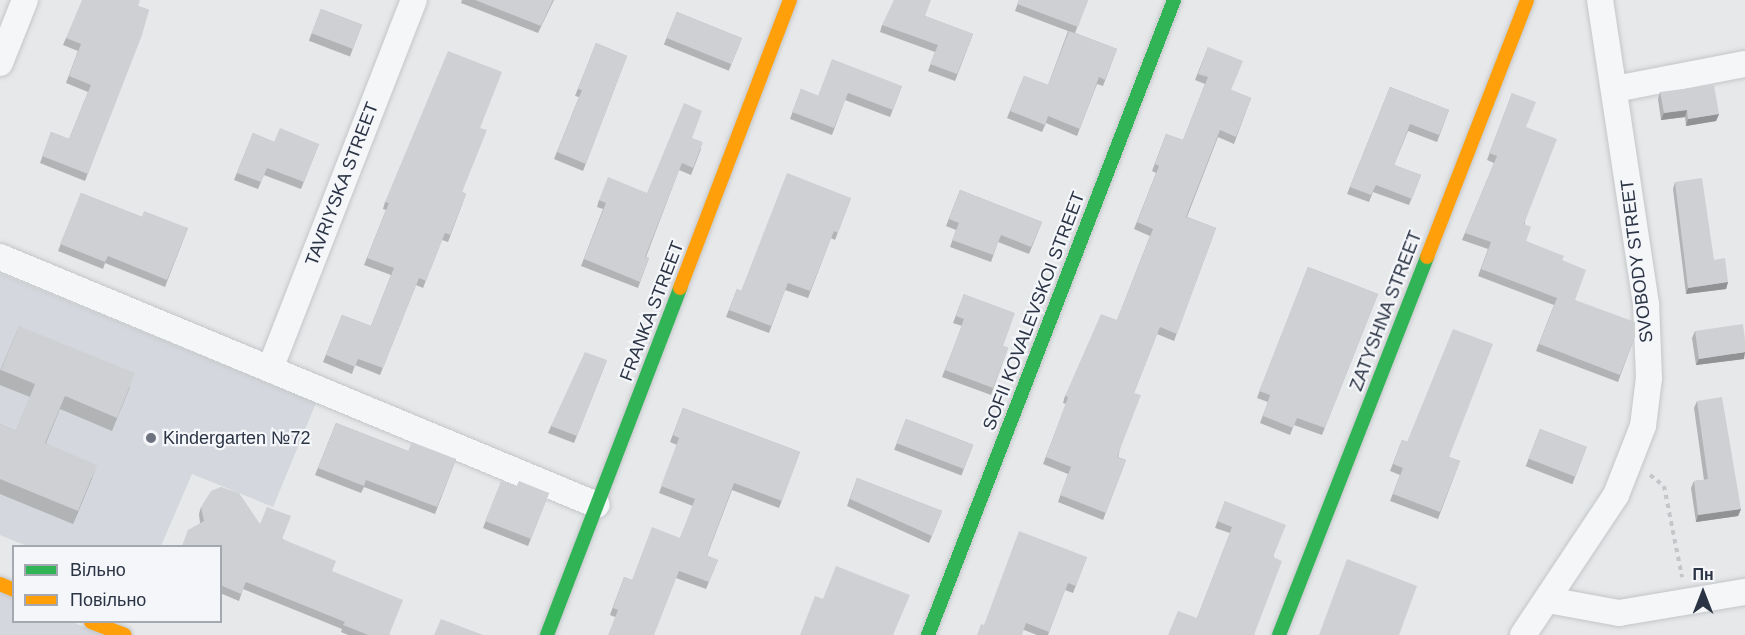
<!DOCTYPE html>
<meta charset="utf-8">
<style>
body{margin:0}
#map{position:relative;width:1745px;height:635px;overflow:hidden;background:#e6e8ea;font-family:Arial,sans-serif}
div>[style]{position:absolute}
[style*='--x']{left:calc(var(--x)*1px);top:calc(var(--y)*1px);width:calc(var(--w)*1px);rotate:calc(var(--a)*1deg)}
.built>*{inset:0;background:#d4d7dd}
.path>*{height:4px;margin-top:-2px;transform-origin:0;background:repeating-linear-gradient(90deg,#c5c6ca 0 4.5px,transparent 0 9px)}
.roads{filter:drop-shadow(0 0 2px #c4c6c8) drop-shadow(0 0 2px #c4c6c8)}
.street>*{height:26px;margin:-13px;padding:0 13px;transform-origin:13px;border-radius:13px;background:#f5f6f7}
.fast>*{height:14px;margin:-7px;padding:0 7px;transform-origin:7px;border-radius:7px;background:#30b455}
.slow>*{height:14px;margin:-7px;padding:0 7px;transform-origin:7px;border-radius:7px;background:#ff9f0a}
.wall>*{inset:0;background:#b1b3b5;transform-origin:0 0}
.shaded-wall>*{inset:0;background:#909294}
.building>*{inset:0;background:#ced0d3;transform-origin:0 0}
.dots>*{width:16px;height:16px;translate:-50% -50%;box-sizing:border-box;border:3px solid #f4f6f9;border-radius:50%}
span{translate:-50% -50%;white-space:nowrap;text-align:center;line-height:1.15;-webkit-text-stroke:4.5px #f4f6f9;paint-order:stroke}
.street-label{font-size:18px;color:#2b3445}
.poi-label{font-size:18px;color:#2b3445}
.left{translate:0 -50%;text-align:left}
.legend{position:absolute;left:12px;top:545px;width:210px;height:78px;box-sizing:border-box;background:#f4f6f9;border:2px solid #a4a8b1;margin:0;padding:8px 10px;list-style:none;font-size:18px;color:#2b3445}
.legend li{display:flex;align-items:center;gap:12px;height:30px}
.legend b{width:30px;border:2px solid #a4a8b1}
.north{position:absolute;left:1673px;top:563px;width:60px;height:60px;-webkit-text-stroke:4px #f4f6f9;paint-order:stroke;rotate:0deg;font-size:16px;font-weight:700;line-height:24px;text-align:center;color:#2b3445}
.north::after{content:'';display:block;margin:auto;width:21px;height:27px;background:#2b3445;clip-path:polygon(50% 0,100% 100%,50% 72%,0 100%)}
</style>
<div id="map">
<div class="built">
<div style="clip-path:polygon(0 273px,316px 403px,273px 507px,192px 474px,161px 546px,27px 546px,0 535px)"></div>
<div style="clip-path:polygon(0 592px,13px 597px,14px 622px,72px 622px,104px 635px,0 635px)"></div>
</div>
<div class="path">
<div style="--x:1650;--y:475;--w:18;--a:38"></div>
<div style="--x:1664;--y:486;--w:93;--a:78.8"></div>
</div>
<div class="roads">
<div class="street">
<div style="--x:0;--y:63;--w:68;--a:-68.4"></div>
<div style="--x:1615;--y:89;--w:132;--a:-10.9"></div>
<div style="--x:0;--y:257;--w:646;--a:22.56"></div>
<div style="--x:270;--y:369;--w:396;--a:-68.7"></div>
<div style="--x:1548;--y:600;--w:72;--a:10.4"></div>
<div style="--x:1619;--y:613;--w:128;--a:-9.5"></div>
<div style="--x:1523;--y:635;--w:168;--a:-56.4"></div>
<div style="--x:1616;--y:495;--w:74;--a:-68.6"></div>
<div style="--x:1643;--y:426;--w:48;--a:-82.9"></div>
<div style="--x:1649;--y:378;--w:74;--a:-92.3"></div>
<div style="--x:1646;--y:304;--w:307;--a:-98.6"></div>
</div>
<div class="fast">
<div style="--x:547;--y:635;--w:372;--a:-69"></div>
<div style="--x:928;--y:635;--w:681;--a:-68.82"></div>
<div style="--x:1279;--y:635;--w:406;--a:-68.6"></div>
</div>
<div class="slow">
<div style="--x:1427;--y:257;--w:275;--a:-68.7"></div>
<div style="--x:680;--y:288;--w:308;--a:-69.1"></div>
<div style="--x:0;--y:584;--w:15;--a:23"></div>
<div style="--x:91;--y:622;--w:36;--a:21"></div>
</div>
</div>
<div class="wall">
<div style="clip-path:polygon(462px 0,554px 0,538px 33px,461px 3px)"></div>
<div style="clip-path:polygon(1019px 0,1088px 0,1075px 33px,1117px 49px,1103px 86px,1097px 84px,1077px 136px,1046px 123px,1042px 132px,1007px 118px,1024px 76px,1048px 85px,1068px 31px,1015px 11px)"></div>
<div style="clip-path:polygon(138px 6px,149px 10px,85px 181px,40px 163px,51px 132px,69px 139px,88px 92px,66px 83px,78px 51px,63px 45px,66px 38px)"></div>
<div style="left:321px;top:9px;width:44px;height:34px;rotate:21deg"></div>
<div style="left:677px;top:12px;width:70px;height:35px;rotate:22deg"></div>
<div style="clip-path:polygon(925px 16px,973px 34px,955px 81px,928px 71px,935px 52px,880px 32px,882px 25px)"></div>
<div style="clip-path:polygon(596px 43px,627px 56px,583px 171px,554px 159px,579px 97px,575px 96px)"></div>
<div style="clip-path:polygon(1208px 47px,1231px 90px,1251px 98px,1234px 144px,1218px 137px,1187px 217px,1216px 228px,1174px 341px,1157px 334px,1134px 393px,1118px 457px,1126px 460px,1103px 520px,1058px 502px,1068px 474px,1043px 464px,1066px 404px,1063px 403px,1065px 396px,1117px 320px,1150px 236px,1134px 229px,1156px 173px,1152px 171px,1166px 134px,1183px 140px,1205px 84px,1195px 80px)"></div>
<div style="clip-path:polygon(902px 86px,890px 117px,845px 100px,832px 135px,790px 119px,801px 89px,818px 96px)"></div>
<div style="clip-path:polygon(1390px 87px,1449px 110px,1437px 142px,1408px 131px,1394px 165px,1421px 175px,1409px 205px,1373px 192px,1369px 202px,1347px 194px)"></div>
<div style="clip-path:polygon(1660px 92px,1719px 114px,1716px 121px,1686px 126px,1685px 117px,1661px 120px,1658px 99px)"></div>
<div style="clip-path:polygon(1512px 93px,1526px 127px,1525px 224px,1526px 241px,1562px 260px,1575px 300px,1635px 336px,1618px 382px,1536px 351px,1554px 305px,1478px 276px,1488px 249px,1462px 240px,1494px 163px,1487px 160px)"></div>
<div style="clip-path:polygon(480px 128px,462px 192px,466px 194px,448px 242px,442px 240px,423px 288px,416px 285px,380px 375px,355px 365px,352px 374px,323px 362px,342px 315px,371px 326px,391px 275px,364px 265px,386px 210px,383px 209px,385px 202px)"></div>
<div style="clip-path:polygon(253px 133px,274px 142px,319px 144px,301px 189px,264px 175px,258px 189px,234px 180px)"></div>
<div style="clip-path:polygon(692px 138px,701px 149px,691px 175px,679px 170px,646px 257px,649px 258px,638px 288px,581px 266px,603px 209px,597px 207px,599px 200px,647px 193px)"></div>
<div style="clip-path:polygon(1675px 182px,1714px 260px,1728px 282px,1726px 289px,1686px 294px,1673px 189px)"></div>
<div style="clip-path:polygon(960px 190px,1042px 222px,1029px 254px,998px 242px,991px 262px,950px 247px,956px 230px,946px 226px)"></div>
<div style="clip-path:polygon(81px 193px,142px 217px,188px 228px,165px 287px,105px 263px,103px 269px,58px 251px)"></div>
<div style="clip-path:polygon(851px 198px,835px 240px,831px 238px,808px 298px,785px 290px,769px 333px,726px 317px,737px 289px,741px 291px)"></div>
<div style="clip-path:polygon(1308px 267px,1378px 294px,1322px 435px,1294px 425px,1290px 435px,1260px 423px,1268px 402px,1257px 398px)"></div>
<div style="clip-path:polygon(964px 294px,1003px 346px,1008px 348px,991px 395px,942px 377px,962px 326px,953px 323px)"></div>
<div style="clip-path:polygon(19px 326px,130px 387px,112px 431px,60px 409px,46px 443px,92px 478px,73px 524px,0 494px,0 424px,16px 431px,30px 397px,0 385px,0 371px)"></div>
<div style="clip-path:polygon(1695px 331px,1744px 359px,1696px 365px,1692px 338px)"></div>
<div style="clip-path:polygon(607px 360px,574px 443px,548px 433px,551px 426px)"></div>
<div style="clip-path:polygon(1697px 401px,1741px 509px,1738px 516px,1696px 522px,1691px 488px,1694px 481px,1704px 480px,1694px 408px)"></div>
<div style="clip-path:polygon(683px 408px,800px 452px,779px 508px,732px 490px,707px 556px,718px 560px,706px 589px,676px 578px,615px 617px,610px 615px,624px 577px,632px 580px,680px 538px,693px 506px,659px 493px,677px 445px,670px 442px)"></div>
<div style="left:906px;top:419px;width:72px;height:33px;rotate:21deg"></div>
<div style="clip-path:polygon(336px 423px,408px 451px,456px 459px,435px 514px,364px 487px,361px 493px,315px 475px)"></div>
<div style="left:1540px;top:429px;width:50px;height:40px;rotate:21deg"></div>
<div style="clip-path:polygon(1402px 440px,1460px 461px,1438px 519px,1390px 501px,1400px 475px,1390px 471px)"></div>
<div style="clip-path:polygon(857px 478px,942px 511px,929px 543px,847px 506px)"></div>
<div style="clip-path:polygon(501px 482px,516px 487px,549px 493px,528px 546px,483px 528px)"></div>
<div style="clip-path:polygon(1225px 501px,1274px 557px,1254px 635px,1197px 618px,1230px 533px,1215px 528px)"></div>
<div style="clip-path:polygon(201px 507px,260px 524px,333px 572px,390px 635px,348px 635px,341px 632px,342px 629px,243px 589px,239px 601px,220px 593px,220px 546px,200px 523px,199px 514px)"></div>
<div style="clip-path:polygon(1087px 557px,1073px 593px,1065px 590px,1048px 635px,1037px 635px,1024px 630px,984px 625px)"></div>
</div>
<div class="shaded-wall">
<div style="clip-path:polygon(1687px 110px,1685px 117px,1661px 120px,1664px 113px)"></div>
<div style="clip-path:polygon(1719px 114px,1716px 121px,1686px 126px,1688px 119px)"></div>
<div style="clip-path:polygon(1728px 282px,1726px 289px,1686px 294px,1688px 288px)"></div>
<div style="clip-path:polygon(1745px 352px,1744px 359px,1696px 365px,1699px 359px)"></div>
<div style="clip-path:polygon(97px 465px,92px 478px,73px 524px,78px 511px)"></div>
<div style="clip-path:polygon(1741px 509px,1738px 516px,1696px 522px,1698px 515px)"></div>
</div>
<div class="building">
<div style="clip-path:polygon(82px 0,140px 0,138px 6px,149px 10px,142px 35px,88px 174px,42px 156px,51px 132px,69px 139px,91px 85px,69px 76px,81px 44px,66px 38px)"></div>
<div style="clip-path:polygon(475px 0,553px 0,541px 26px)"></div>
<div style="clip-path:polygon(894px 0,931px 0,925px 16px,973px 34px,957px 74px,930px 64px,938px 45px,882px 25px)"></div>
<div style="clip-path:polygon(1019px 0,1088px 0,1078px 27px,1017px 4px)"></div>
<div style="left:321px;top:9px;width:44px;height:26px;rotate:21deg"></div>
<div style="left:677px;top:12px;width:70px;height:28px;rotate:22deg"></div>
<div style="clip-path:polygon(1069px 31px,1117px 49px,1105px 80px,1099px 77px,1080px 129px,1048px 116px,1045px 125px,1010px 111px,1024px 76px,1048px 85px)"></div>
<div style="clip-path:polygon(596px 43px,627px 56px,586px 164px,557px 152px,582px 90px,578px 89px)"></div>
<div style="clip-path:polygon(1208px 47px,1243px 61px,1231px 90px,1251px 98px,1236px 137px,1220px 130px,1186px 217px,1216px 228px,1177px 334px,1160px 327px,1134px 393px,1141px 395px,1117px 457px,1126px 460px,1106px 513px,1060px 495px,1071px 467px,1046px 457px,1068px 397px,1065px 396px,1101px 314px,1117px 320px,1153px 229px,1137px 222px,1159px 166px,1155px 164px,1166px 134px,1183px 140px,1208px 77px,1198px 74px)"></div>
<div style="clip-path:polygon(448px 51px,502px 72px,480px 128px,487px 130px,462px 192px,466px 194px,450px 235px,445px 233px,426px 281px,419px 278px,383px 368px,358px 359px,355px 367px,326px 355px,342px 315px,371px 326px,394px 268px,367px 258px,389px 203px,385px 202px)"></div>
<div style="clip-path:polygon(832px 59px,902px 86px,893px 110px,848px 93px,834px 128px,792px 112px,801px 89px,818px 96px)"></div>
<div style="clip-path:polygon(1714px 85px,1719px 114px,1688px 119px,1687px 110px,1664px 113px,1660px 92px)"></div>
<div style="clip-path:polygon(1390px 87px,1449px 110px,1439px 135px,1410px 124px,1394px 165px,1421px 175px,1412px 199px,1376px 185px,1371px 195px,1350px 187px)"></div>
<div style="clip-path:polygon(1512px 93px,1536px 102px,1526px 127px,1557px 139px,1524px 224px,1531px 227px,1526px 241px,1564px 256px,1562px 260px,1586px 270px,1575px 300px,1635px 322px,1635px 336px,1620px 375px,1539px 344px,1557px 298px,1481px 269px,1491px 242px,1465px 233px,1497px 156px,1489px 153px)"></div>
<div style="clip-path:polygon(684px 103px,702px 111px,692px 138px,703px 142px,693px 168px,682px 163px,645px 257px,649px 258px,640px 282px,584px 259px,606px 203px,599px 200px,608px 177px,647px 193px)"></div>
<div style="clip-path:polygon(280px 128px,319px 144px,304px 182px,267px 168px,261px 182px,237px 173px,253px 133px,274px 142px)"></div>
<div style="clip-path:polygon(787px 173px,851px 198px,838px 233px,834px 231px,810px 291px,788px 283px,771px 326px,729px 310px,737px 289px,741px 291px)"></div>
<div style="clip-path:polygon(1702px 178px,1714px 260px,1725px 258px,1728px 282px,1688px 288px,1675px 182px)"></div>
<div style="clip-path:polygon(960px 190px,1042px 222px,1031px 247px,1001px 235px,993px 255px,952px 240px,959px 223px,949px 219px)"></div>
<div style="clip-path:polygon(81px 193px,142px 217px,144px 211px,188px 228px,167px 280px,108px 256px,105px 262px,60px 244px)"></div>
<div style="clip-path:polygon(1308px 267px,1378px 294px,1325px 428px,1297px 418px,1293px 428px,1263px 416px,1270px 395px,1259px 391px)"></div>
<div style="clip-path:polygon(964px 294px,1015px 313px,1003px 346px,1008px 348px,993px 388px,945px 370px,964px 319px,956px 316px)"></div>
<div style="clip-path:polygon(1743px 324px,1745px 340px,1745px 352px,1699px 359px,1695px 331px)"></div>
<div style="clip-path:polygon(19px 326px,135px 373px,117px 418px,65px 396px,45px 443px,97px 465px,78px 511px,0 479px,0 424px,16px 431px,35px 384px,1px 370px)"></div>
<div style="clip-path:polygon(1453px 329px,1493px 344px,1449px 457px,1460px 461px,1440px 512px,1393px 494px,1403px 468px,1393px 464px,1402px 440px,1407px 442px)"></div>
<div style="clip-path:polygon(585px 352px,607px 360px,577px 436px,551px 426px)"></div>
<div style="clip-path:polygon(1722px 397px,1741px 509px,1698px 515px,1694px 481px,1708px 479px,1697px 401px)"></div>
<div style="clip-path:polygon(683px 408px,800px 452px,782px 501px,734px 483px,707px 555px,718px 560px,709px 582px,679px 571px,654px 635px,608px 635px,618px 610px,613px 608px,624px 577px,632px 580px,652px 527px,680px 538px,695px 499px,661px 486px,679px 438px,673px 435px)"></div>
<div style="left:906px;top:419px;width:72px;height:26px;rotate:21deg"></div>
<div style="clip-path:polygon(336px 423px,408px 451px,412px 442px,456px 459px,437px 507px,366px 480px,364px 486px,318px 468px)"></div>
<div style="left:1540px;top:429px;width:50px;height:32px;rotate:21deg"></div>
<div style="clip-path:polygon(857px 478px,942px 511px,932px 536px,850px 499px)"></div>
<div style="clip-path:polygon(519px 481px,549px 493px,531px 539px,485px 521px,501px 482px,516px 487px)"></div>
<div style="clip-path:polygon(221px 487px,239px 493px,260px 524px,267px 507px,291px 516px,282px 539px,336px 561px,332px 571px,403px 600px,389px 635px,368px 635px,343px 625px,345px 622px,246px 582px,241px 594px,220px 585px,220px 546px,182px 546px,188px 530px,204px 521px,201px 507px,211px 491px)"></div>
<div style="clip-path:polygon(1225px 501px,1286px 525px,1273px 557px,1282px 561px,1254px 635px,1168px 635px,1178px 611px,1197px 618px,1232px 527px,1217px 521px)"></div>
<div style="clip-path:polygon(1019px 531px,1087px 557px,1076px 586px,1068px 583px,1049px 632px,1026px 623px,1022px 635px,977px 635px,981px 624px,984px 625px)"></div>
<div style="clip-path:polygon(1347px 559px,1417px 586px,1399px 635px,1319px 635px)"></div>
<div style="clip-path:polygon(836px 566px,910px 595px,893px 635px,800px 635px,815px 596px,823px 599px)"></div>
<div style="clip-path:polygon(441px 619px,483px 635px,434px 635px)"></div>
</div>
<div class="dots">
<div style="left:151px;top:438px;background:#6c737f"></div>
</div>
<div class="street-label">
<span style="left:342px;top:184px;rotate:-69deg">TAVRIYSKA STREET</span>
<span style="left:1637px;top:261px;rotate:-97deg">SVOBODY STREET</span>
<span style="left:652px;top:311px;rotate:-69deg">FRANKA STREET</span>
<span style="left:1034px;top:311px;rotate:-69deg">SOFII KOVALEVSKOI STREET</span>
<span style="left:1386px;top:311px;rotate:-69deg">ZATYSHNA STREET</span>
</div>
<div class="poi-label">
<span class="left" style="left:163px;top:438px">Kindergarten №72</span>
</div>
<ul class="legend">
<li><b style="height:8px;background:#30b455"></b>Вільно</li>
<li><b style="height:8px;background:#ff9f0a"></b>Повільно</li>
</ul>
<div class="north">Пн</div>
</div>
